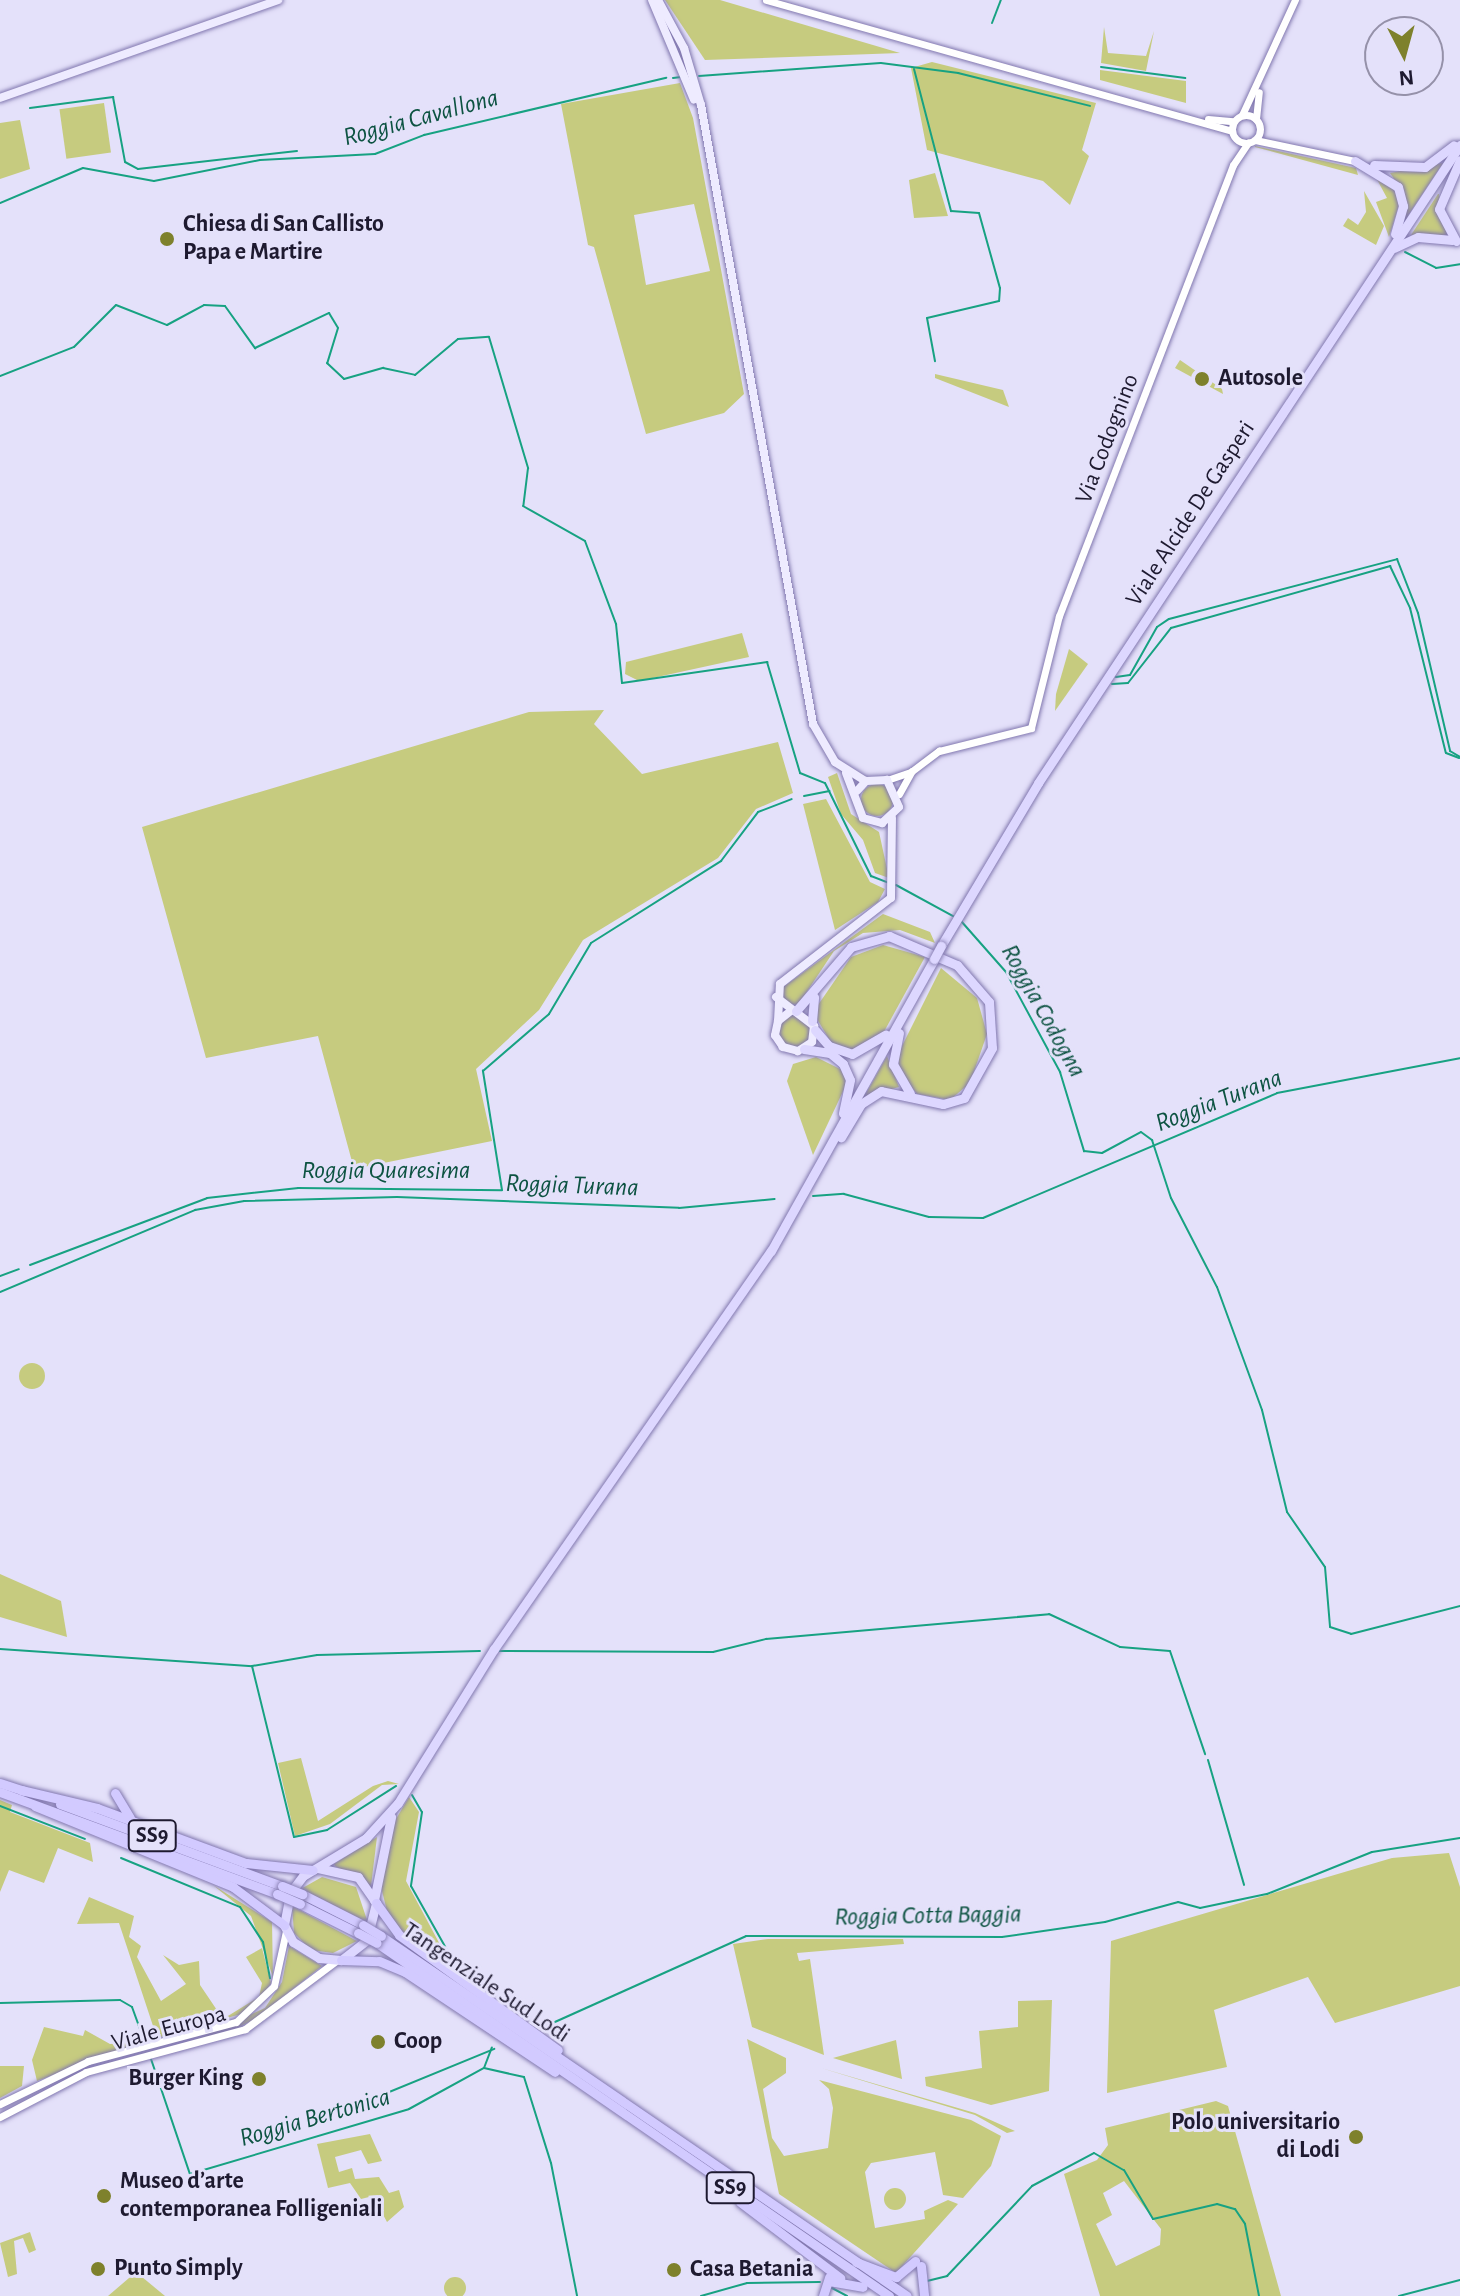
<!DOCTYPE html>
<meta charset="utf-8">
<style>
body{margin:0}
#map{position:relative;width:1460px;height:2296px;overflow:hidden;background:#e4e1fa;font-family:"Alegreya Sans",sans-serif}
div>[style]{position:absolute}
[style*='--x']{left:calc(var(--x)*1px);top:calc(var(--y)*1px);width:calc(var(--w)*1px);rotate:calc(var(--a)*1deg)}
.green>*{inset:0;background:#c6cb7f;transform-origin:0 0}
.round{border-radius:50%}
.stream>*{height:2px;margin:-1px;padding:0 1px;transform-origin:1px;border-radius:1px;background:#17a282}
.roads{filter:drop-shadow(0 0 2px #8177af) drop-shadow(0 0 2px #8177af)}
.tertiary>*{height:7px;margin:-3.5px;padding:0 3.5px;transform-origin:3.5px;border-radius:3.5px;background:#fff}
.tertiary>.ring{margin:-3.5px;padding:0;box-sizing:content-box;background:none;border:7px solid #fff;border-radius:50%}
.secondary>*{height:8px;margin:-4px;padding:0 4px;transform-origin:4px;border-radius:4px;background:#eeebff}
.primary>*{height:9px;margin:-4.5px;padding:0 4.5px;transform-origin:4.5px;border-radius:4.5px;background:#ddd7ff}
.trunk>*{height:9px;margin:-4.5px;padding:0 4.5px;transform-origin:4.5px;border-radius:4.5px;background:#d2caff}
.bridges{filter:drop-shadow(0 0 2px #8c83b7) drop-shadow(0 0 2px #8c83b7)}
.primary-bridge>*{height:9px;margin:-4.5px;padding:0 4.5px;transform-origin:4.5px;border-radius:4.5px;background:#ddd7ff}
.trunk-bridge>*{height:9px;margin:-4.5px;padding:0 4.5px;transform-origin:4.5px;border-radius:4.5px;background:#d2caff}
.dots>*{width:22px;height:22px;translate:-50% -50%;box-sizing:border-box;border:4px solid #e4e1fa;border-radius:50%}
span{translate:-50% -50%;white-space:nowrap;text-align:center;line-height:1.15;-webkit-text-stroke:6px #e4e1fa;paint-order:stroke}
.shield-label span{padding:2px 6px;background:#e4e1fa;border:2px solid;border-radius:6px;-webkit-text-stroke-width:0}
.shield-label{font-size:22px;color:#1e1a30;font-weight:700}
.poi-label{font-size:24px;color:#1e1a30;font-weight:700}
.left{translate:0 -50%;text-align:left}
.right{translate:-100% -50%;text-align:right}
.street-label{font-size:24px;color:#1e1a30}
.water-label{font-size:26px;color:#0d5342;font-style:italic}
.north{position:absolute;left:1364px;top:16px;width:80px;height:80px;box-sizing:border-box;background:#e4e1fa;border:2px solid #9591a9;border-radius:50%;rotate:174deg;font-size:22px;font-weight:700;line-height:32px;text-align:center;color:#1e1a30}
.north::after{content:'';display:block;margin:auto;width:28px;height:36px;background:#7e812c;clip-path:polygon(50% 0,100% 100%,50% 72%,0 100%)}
</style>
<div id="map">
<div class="green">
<div style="clip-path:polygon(665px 0,720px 0,900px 53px,705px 60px)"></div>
<div style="clip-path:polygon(1104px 27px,1108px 53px,1146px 56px,1154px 31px,1146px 71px,1101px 63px)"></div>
<div style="clip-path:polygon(932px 62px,1096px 103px,1082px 150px,1089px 156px,1070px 205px,1043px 181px,927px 150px,911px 68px)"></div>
<div style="clip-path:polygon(1100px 70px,1186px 81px,1186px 103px,1100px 80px)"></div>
<div style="clip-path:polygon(evenodd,680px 83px,693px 118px,744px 394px,724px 413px,646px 434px,594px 247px,588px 245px,561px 104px,680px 83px,694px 204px,710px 271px,646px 285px,634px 215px,694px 204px)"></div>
<div style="left:104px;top:103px;width:50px;height:45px;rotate:82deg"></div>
<div style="clip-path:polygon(20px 120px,30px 169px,0 179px,0 123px)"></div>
<div style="clip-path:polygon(1255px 146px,1356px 168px,1358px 175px,1255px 147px)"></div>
<div style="clip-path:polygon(1443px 163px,1405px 220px,1404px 193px,1390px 173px)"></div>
<div style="clip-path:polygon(935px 173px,948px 216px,914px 218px,909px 180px)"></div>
<div style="clip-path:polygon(1374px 174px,1395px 190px,1399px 205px,1389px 237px,1376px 202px,1387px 198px)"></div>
<div style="clip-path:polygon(1364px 191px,1384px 226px,1376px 245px,1343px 226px,1348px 218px,1358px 225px,1366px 212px)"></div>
<div style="clip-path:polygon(1439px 194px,1447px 235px,1411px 235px,1438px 194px)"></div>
<div style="clip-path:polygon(1180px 360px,1222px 389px,1223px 394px,1175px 368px)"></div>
<div style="clip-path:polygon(935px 374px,1003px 390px,1009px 407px,935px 378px)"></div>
<div style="clip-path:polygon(742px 633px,749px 657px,639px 681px,625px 674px,626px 662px)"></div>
<div style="clip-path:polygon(1069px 649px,1088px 664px,1055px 711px,1056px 694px)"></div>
<div style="clip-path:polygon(604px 710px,594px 724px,642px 774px,778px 742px,793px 793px,756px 809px,718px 858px,583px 940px,539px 1010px,476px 1069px,492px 1141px,354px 1169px,318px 1036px,206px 1058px,142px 827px,529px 712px)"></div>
<div style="clip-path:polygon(837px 773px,851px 814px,879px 832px,889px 878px,875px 873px,863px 840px,841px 814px,828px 777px)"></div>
<div class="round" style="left:861px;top:784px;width:32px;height:32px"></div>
<div style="clip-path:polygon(826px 799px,870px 882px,885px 889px,878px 902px,835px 930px,803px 804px)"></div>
<div style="clip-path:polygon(883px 914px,930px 932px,935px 943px,900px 930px,863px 933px,834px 951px,798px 1005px,783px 1003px,782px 988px)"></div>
<div style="clip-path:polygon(883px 945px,925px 957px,880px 1039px,857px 1050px,833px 1046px,817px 1019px,818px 1005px,851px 957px)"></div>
<div style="clip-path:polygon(941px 968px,977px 998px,987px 1034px,970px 1083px,950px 1100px,917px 1094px,899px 1071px,898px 1054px)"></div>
<div class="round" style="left:779px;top:1015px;width:32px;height:32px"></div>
<div style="clip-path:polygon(887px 1056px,899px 1087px,864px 1097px)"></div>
<div style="clip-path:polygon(816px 1057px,842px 1070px,847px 1083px,813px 1155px,787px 1081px,793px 1064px)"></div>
<div class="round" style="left:19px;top:1363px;width:26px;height:26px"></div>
<div style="clip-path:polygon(0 1574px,61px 1601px,67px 1637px,0 1617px)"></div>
<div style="clip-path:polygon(301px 1758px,318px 1821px,373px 1786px,388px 1781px,399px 1784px,382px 1785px,330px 1824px,295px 1836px,278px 1763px)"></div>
<div style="clip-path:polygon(409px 1797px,419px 1812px,406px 1881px,452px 1967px,403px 1935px,388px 1915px,381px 1887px,390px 1829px)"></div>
<div style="clip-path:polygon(0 1800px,12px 1805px,10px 1812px,90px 1843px,93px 1862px,58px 1848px,44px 1883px,9px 1870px,0 1892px)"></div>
<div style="clip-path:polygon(377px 1837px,371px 1886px,335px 1866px,334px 1864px)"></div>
<div style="clip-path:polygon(1449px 1853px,1460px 1887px,1460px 1986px,1335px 2023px,1308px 1977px,1214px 2010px,1227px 2067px,1107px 2093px,1111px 1941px,1392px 1858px)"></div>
<div style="clip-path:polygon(322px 1877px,356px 1887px,368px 1923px,299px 1890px)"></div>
<div style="clip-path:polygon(213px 1885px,272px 1922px,273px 1977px,251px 1916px)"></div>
<div style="clip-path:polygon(89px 1897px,134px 1916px,129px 1937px,141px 1946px,137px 1957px,161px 2001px,186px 1984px,163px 1955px,179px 1965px,199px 1961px,200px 1985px,223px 2019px,259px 1997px,262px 1983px,246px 1957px,262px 1948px,271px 1983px,262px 1997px,241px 2014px,157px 2038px,119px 1923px,77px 1924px)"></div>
<div style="clip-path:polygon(292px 1906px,355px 1940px,357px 1941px,333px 1953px,311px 1950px,294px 1933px)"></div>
<div style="clip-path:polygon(768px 1939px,903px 1939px,904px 1944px,797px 1953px,799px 1961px,810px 1959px,824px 2055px,752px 2027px,733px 1944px)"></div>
<div style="clip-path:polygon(289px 1946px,322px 1966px,255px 2019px,239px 2027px,195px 2040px,265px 2008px,282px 1982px)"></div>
<div style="clip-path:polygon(1052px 2000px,1049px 2091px,991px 2105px,926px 2086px,925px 2077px,982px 2068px,979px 2031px,1018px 2027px,1018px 2001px)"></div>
<div style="clip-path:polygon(44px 2027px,83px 2036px,85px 2030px,110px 2044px,141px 2042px,37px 2081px,32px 2060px)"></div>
<div style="clip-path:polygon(747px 2039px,786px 2058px,786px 2073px,763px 2089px,772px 2138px,784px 2156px,828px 2148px,833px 2108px,829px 2089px,819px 2080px,971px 2120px,1001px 2136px,991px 2166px,963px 2198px,943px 2195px,935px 2152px,871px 2163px,865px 2172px,875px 2228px,925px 2219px,924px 2211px,948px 2200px,958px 2204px,896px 2273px,779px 2194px)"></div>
<div style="clip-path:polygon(896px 2040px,902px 2079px,833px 2058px)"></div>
<div style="clip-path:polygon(0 2066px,24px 2066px,22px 2086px,0 2098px)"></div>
<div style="clip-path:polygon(821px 2068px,975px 2113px,1015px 2131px,1007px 2133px,975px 2115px)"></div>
<div style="clip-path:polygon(evenodd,1216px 2101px,1228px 2106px,1281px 2296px,1100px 2296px,1064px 2174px,1097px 2160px,1108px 2145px,1105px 2128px,1216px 2101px,1124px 2181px,1161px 2229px,1160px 2245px,1116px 2266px,1096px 2224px,1112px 2215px,1103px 2193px,1124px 2181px)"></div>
<div style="clip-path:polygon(370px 2134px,382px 2161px,368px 2164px,361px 2150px,335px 2157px,339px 2172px,352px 2168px,355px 2179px,379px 2177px,389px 2193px,399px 2190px,404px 2207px,387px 2222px,373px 2196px,361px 2199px,350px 2183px,328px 2188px,317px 2144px)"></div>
<div class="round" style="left:884px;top:2188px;width:22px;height:22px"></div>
<div style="clip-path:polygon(30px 2232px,36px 2250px,29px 2253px,23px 2238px,14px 2241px,17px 2274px,8px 2277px,0 2243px)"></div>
<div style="clip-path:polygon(136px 2272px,165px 2296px,108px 2296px)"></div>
<div class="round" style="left:444px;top:2277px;width:22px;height:22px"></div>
</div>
<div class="stream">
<div style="--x:992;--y:23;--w:25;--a:-69"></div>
<div style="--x:1101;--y:67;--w:85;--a:7.5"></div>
<div style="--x:914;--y:69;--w:147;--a:75.4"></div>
<div style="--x:951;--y:211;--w:28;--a:4"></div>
<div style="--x:979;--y:213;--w:78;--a:74.4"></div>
<div style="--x:1000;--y:288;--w:13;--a:94"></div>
<div style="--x:999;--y:301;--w:74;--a:166.7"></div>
<div style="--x:927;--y:318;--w:44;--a:79.5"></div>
<div style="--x:699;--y:76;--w:182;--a:-4.1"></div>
<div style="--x:881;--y:63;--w:78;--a:7.4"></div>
<div style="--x:958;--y:73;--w:136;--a:14"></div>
<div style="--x:673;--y:78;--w:8;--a:-7"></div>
<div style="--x:30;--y:108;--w:84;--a:-7.5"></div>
<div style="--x:113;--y:97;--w:66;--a:79.5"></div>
<div style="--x:125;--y:162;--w:15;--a:28"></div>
<div style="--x:138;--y:169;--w:160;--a:-6.5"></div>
<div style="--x:0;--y:203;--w:90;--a:-22.9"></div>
<div style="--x:83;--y:168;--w:72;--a:10.4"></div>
<div style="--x:154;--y:181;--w:108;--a:-11.2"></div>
<div style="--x:260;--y:160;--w:115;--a:-3"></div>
<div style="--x:375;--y:154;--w:53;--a:-21.2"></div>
<div style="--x:424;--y:135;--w:249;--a:-13.3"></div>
<div style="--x:1405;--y:252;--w:35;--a:27"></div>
<div style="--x:1436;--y:268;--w:24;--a:-9"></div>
<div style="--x:0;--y:376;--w:79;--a:-21.4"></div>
<div style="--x:74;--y:347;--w:59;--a:-45"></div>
<div style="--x:116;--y:305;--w:55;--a:21.4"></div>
<div style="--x:167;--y:325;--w:42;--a:-28.4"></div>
<div style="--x:204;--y:305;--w:21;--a:3"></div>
<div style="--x:225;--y:306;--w:52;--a:54.5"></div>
<div style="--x:255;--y:348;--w:82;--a:-25.3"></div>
<div style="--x:329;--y:313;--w:17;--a:59"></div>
<div style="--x:338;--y:328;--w:37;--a:107"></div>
<div style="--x:327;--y:363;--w:23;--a:43"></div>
<div style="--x:344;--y:379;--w:41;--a:-15.8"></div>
<div style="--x:383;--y:368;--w:33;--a:12"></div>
<div style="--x:415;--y:375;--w:56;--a:-39.9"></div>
<div style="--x:458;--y:339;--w:31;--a:-4"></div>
<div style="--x:489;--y:337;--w:137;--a:73.4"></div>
<div style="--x:528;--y:468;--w:38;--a:97"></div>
<div style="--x:523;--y:506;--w:71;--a:29.4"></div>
<div style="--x:585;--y:541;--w:89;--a:69.5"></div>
<div style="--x:616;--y:624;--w:59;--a:84.2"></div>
<div style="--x:622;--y:683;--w:147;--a:-8.2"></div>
<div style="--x:767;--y:662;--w:116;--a:73.4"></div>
<div style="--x:800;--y:773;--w:27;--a:22"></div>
<div style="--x:825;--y:783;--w:104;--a:63.7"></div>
<div style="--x:871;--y:876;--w:19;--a:21"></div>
<div style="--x:1116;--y:677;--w:14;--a:-8"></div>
<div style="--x:1130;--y:675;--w:55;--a:-60.6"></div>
<div style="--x:1157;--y:627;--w:14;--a:-34"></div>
<div style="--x:1169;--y:619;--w:236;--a:-14.7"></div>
<div style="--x:1397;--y:559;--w:58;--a:68.7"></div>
<div style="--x:1418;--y:613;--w:142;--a:76.9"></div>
<div style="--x:1450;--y:751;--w:12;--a:31"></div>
<div style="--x:1112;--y:684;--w:16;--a:-4"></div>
<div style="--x:1128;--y:683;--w:70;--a:-52"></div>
<div style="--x:1171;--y:628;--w:228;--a:-15.8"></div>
<div style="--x:1390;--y:566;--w:47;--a:64.5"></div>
<div style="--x:1410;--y:608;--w:149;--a:76.1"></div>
<div style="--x:1446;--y:753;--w:14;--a:21"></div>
<div style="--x:804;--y:796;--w:26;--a:-11"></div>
<div style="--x:896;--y:885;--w:65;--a:28.5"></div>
<div style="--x:961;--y:921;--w:68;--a:48.6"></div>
<div style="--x:1006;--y:972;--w:114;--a:61.6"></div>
<div style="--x:1060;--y:1072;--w:83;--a:73.1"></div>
<div style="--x:1084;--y:1151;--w:18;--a:6"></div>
<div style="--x:1102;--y:1153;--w:44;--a:-28.3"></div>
<div style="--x:1141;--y:1132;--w:14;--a:36"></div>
<div style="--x:1152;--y:1140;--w:61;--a:71.9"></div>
<div style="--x:1171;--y:1198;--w:100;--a:62.7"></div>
<div style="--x:1217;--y:1287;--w:131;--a:69.9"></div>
<div style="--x:1262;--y:1410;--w:105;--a:76.2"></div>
<div style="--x:1287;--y:1512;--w:67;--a:55.4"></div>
<div style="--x:1325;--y:1567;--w:60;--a:85.2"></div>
<div style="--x:1330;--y:1627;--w:22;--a:18"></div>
<div style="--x:1351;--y:1634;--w:113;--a:-14.4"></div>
<div style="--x:813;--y:1196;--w:31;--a:-4"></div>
<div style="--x:844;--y:1194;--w:88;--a:15.1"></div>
<div style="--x:929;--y:1217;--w:54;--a:1.1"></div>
<div style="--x:983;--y:1218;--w:319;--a:-23"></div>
<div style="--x:1277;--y:1093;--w:186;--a:-10.8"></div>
<div style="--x:30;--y:1265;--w:189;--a:-20.7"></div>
<div style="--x:207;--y:1198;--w:92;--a:-6.3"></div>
<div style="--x:298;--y:1188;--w:204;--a:0.6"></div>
<div style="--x:502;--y:1190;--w:121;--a:-99.1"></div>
<div style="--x:483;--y:1071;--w:87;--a:-40.8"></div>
<div style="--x:549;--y:1014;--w:82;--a:-59.4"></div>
<div style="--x:591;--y:943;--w:154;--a:-32.2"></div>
<div style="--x:721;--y:861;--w:61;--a:-52.9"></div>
<div style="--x:758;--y:812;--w:36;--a:-21"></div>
<div style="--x:0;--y:1276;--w:20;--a:-20"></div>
<div style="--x:0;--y:1292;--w:212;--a:-22.8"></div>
<div style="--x:195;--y:1210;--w:50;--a:-10.4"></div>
<div style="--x:244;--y:1201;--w:153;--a:-1.5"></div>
<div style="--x:397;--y:1197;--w:282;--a:2.2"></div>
<div style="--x:679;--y:1208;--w:96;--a:-5.4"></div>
<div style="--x:0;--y:1649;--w:253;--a:3.9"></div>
<div style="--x:252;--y:1666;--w:66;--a:-9.6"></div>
<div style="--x:317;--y:1655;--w:163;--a:-1.4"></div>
<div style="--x:499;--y:1651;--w:214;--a:0.3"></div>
<div style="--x:713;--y:1652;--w:55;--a:-13.8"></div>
<div style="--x:766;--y:1639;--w:284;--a:-5"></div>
<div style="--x:1049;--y:1614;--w:78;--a:24.9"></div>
<div style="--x:1120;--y:1647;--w:50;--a:4.6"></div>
<div style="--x:1170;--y:1651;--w:109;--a:71.2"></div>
<div style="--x:252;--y:1666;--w:176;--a:76.2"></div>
<div style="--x:294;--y:1837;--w:34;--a:-12"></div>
<div style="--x:327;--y:1830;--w:82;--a:-32.5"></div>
<div style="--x:1208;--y:1760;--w:130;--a:73.9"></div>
<div style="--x:412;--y:1795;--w:20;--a:60"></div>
<div style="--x:422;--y:1812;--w:75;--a:98.5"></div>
<div style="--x:411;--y:1886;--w:90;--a:60.6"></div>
<div style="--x:0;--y:1806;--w:91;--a:21.2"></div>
<div style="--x:121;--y:1858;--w:129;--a:22.4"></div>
<div style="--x:240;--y:1907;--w:42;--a:56.7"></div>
<div style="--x:263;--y:1942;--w:37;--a:79"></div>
<div style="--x:0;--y:2003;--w:120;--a:-1.4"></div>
<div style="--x:120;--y:2000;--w:14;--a:30"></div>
<div style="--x:132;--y:2007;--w:37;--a:70"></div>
<div style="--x:544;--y:2024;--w:7;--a:-16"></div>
<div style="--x:546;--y:2026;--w:219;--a:-24.2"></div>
<div style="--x:746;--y:1936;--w:256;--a:0.2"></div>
<div style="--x:1002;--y:1937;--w:104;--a:-8.3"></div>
<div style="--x:1105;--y:1922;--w:76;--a:-15.3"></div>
<div style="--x:1178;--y:1902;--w:23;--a:15"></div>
<div style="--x:1200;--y:1908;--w:68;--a:-11.8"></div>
<div style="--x:1267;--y:1894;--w:113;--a:-21.8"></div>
<div style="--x:1372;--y:1852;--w:89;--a:-9"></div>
<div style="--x:151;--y:2059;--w:121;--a:71.3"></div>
<div style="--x:190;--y:2174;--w:228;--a:-16.5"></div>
<div style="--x:409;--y:2109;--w:85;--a:-28.7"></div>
<div style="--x:484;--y:2068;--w:41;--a:12.7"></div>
<div style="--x:524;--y:2077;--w:90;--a:72.6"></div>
<div style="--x:551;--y:2163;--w:136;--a:78.9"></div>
<div style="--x:484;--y:2068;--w:22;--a:-69"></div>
<div style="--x:338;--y:2113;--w:169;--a:-22.3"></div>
<div style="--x:927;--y:2281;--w:21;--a:-14"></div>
<div style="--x:947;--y:2276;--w:124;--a:-46.6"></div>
<div style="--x:1032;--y:2186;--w:70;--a:-28"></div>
<div style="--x:1094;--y:2153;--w:34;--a:30"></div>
<div style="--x:1124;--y:2170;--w:57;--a:59.4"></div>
<div style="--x:1153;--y:2219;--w:66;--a:-13.2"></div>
<div style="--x:1217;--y:2204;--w:19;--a:16"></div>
<div style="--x:1235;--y:2209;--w:18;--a:56"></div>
<div style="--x:1245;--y:2224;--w:73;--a:79"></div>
<div style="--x:832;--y:2288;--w:17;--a:28"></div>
<div style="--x:701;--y:2296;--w:48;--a:-15.8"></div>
<div style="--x:747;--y:2283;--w:73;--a:-0.8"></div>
<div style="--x:1399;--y:2296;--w:63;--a:-14.7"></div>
</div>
<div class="roads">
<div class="tertiary">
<div style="--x:766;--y:0;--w:483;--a:15.7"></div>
<div class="ring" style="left:1232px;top:115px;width:21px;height:21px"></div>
<div style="--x:1242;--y:115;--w:127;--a:-65.3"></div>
<div style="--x:1208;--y:119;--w:25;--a:5"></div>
<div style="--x:1256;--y:119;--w:27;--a:-84"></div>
<div style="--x:1255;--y:140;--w:102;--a:11.9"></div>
<div style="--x:887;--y:780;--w:24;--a:-19"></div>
<div style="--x:899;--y:794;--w:26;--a:-61"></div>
<div style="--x:912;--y:771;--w:34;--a:-37"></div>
<div style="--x:939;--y:751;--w:95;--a:-14"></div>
<div style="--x:1031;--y:728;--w:115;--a:-76"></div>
<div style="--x:1059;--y:616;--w:483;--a:-68.9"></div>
<div style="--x:1233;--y:165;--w:27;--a:-56"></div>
<div style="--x:0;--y:2104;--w:98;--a:-26"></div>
<div style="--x:88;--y:2061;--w:153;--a:-14.8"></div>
<div style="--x:236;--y:2022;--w:52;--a:-43.5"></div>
<div style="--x:274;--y:1986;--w:56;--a:-77.7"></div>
<div style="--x:0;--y:2117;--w:97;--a:-27.6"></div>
<div style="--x:86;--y:2072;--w:165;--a:-15.1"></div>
<div style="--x:245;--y:2029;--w:114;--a:-36.8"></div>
</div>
<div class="secondary">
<div style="--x:652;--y:0;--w:108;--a:67.2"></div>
<div style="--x:658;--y:0;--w:55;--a:61.6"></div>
<div style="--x:684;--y:48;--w:59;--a:73.4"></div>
<div style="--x:701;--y:105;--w:629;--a:79.74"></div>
<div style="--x:813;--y:724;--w:44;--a:59.9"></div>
<div style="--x:835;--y:762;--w:36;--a:32"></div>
<div style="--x:0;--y:98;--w:295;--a:-19.4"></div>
<div style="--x:846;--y:773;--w:48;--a:69.3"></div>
<div style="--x:863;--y:818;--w:20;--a:15"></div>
<div style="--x:882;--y:823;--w:23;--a:-43"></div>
<div style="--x:899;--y:807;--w:30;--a:-114"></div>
<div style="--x:887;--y:780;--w:21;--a:177"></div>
<div style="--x:866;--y:781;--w:13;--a:132"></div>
<div style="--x:776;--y:997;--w:48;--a:37.3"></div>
<div style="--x:814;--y:1026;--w:16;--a:97"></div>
<div style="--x:812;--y:1042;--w:17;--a:147"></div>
<div style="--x:798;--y:1051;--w:16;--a:-165"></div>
<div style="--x:783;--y:1047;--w:14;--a:-124"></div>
<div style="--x:775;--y:1035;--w:14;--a:-78"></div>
<div style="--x:778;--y:1021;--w:16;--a:-38"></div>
<div style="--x:778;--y:1021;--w:37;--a:-87"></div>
<div style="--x:780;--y:984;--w:140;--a:-37.8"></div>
<div style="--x:891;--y:898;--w:80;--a:-89.3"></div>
</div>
<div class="primary">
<div style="--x:1355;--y:161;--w:50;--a:31.2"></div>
<div style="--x:1398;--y:187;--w:20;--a:75"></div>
<div style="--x:1403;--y:206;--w:29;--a:106"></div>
<div style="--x:1374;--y:165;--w:51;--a:2.2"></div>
<div style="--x:1425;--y:167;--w:36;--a:-37"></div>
<div style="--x:1456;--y:241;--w:36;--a:-118"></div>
<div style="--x:1439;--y:209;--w:53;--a:-66.8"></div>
<div style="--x:1394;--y:248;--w:26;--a:-25"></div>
<div style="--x:1418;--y:237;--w:34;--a:5"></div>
<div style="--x:941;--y:946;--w:190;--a:-59.2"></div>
<div style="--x:1038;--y:783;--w:765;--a:-56.52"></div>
<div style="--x:796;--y:1011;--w:84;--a:-49.3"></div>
<div style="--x:851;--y:947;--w:40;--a:-16"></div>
<div style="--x:889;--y:936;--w:74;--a:23.1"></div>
<div style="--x:957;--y:965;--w:49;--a:49.1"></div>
<div style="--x:989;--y:1002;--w:46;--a:86.3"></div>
<div style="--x:992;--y:1048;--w:57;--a:119.2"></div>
<div style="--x:964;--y:1098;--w:22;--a:164"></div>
<div style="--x:943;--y:1104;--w:63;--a:-168.2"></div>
<div style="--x:881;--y:1091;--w:24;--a:147"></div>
<div style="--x:861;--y:1104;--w:39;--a:121"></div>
<div style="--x:812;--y:1021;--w:24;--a:-85"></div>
<div style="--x:815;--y:1030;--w:21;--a:49"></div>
<div style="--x:829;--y:1046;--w:24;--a:19"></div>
<div style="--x:852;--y:1054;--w:39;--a:-30"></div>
<div style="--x:899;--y:1033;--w:32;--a:101"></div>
<div style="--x:893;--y:1064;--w:34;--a:60"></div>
<div style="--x:804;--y:1049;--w:26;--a:9"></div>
<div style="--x:830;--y:1053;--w:17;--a:40"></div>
<div style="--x:843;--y:1064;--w:17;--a:66"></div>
<div style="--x:850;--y:1080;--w:34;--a:102"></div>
<div style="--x:318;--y:1868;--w:41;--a:12.7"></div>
<div style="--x:358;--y:1877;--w:32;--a:55"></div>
<div style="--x:376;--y:1903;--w:38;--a:104"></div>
<div style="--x:367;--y:1940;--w:33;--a:142"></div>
<div style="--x:341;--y:1960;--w:22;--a:-175"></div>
<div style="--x:319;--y:1958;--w:31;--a:-148"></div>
<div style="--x:293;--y:1942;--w:19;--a:-118"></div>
<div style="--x:284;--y:1925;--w:33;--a:-79"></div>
<div style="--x:290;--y:1893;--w:21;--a:-53"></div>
<div style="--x:303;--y:1876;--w:74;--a:-31.1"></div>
<div style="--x:366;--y:1838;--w:47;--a:-47.6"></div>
<div style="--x:398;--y:1803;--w:181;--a:-58.1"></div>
<div style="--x:494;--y:1649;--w:485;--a:-55.2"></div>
<div style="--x:771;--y:1251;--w:334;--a:-60.8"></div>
<div style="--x:374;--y:1900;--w:85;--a:-78.4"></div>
</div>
<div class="trunk">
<div style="--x:0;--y:1783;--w:25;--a:18"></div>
<div style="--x:21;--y:1790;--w:78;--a:13.3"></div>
<div style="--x:97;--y:1808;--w:159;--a:20.3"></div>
<div style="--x:246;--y:1863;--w:67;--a:6"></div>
<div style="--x:0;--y:1792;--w:295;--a:20.2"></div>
<div style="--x:115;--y:1793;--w:29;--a:59"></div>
<div style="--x:60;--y:1804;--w:237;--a:20.3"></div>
<div style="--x:35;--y:1806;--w:214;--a:22.2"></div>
<div style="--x:233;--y:1887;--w:64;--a:36.7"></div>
<div style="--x:302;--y:1894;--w:68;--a:26.9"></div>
<div style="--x:376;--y:1903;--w:39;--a:54"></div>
<div style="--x:399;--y:1935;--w:196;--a:35.9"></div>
<div style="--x:300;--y:1904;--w:65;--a:26.6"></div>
<div style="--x:381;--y:1936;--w:637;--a:34.39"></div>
<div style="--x:377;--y:1943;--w:622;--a:34.58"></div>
<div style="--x:341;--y:1960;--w:38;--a:2"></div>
<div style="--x:379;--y:1961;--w:28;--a:23"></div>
<div style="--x:405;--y:1972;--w:180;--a:33.7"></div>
<div style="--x:740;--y:2202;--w:126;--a:37.2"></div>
<div style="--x:856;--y:2262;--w:43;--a:20.6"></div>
<div style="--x:896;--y:2277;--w:25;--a:-40"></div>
<div style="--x:921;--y:2266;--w:30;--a:84"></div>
<div style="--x:829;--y:2281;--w:34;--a:10"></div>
<div style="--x:823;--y:2296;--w:20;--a:-72"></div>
</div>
</div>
<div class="bridges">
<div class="primary-bridge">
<div style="--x:934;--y:959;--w:15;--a:-62"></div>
</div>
<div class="trunk-bridge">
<div style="--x:282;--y:1886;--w:22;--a:22"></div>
<div style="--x:277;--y:1894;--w:25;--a:23"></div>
<div style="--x:363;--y:1925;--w:21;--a:31"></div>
<div style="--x:358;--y:1933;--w:21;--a:28"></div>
</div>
</div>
<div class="dots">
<div style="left:167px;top:239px;background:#7e812c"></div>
<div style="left:1202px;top:379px;background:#7e812c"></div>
<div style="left:378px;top:2042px;background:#7e812c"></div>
<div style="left:259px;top:2079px;background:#7e812c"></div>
<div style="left:1356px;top:2137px;background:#7e812c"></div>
<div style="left:104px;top:2196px;background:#7e812c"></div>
<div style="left:98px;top:2269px;background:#7e812c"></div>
<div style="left:674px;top:2270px;background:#7e812c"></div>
</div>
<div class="shield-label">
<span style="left:152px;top:1836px">SS9</span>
<span style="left:730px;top:2188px">SS9</span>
</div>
<div class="poi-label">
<span class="left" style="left:183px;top:239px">Chiesa di San Callisto<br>Papa e Martire</span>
<span class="left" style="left:1218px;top:379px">Autosole</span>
<span class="left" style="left:394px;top:2042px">Coop</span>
<span class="right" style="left:243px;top:2079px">Burger King</span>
<span class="right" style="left:1340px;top:2137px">Polo universitario<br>di Lodi</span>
<span class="left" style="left:120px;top:2196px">Museo d’arte<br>contemporanea Folligeniali</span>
<span class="left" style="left:114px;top:2269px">Punto Simply</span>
<span class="left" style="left:690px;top:2270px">Casa Betania</span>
</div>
<div class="street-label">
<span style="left:1108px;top:439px;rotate:-69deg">Via Codognino</span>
<span style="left:1191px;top:514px;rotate:-57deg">Viale Alcide De Gasperi</span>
<span style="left:486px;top:1983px;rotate:34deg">Tangenziale Sud Lodi</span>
<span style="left:169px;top:2029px;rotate:-15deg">Viale Europa</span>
</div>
<div class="water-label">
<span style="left:421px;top:118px;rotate:-15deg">Roggia Cavallona</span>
<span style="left:1043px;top:1011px;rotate:61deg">Roggia Codogna</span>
<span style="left:1219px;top:1101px;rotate:-21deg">Roggia Turana</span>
<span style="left:386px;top:1171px">Roggia Quaresima</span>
<span style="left:572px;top:1186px;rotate:2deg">Roggia Turana</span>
<span style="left:928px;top:1916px;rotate:-1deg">Roggia Cotta Baggia</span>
<span style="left:315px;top:2118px;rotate:-16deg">Roggia Bertonica</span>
</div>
<div class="north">N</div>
</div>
